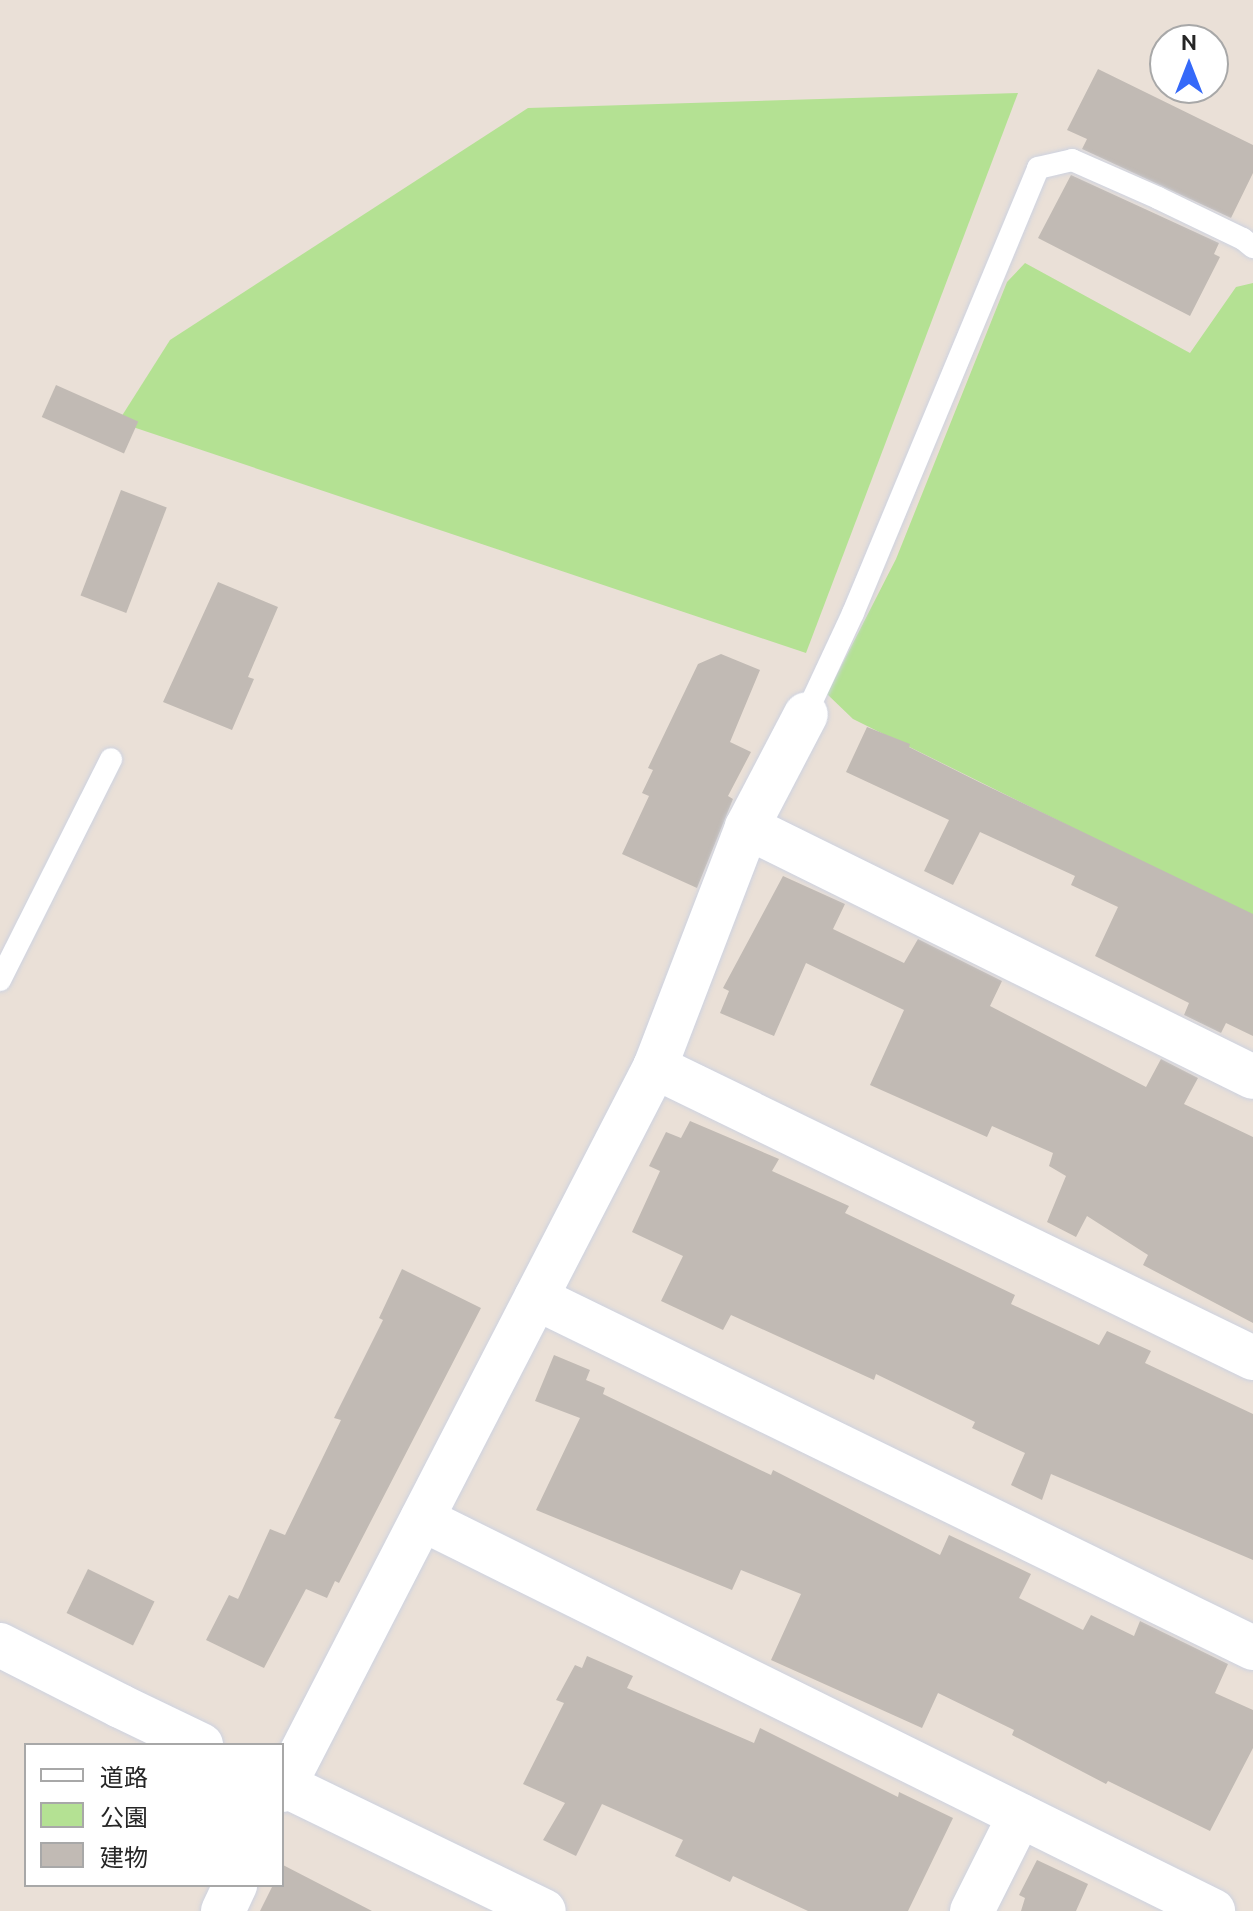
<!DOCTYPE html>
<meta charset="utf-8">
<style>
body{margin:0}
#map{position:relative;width:1253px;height:1911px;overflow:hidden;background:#eae0d7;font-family:Ubuntu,"Noto Sans JP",sans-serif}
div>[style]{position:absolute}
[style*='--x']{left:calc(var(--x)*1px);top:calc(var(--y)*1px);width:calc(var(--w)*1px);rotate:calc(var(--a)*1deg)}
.green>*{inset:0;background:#b4e193}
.building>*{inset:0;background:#c1bab4;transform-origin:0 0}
.roads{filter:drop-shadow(0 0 2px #cdd2e0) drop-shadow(0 0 2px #cdd2e0)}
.lane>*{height:22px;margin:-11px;padding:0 11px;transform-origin:11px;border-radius:11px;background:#fff}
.street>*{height:44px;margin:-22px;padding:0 22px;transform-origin:22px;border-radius:22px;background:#fff}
.secondary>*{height:44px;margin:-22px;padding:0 22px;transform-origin:22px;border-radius:22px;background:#fff}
span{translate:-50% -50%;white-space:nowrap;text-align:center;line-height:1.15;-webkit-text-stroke:6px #fff;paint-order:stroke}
.legend{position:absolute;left:24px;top:1743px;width:260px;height:144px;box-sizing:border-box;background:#fff;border:2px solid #a8a8a8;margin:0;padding:10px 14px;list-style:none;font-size:24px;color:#262626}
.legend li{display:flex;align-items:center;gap:16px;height:40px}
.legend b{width:40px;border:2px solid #a8a8a8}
.north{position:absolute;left:1149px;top:24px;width:80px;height:80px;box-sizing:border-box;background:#fff;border:2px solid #a8a8a8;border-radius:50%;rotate:0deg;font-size:22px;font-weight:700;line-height:32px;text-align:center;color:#262626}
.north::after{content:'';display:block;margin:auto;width:28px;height:36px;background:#3569f9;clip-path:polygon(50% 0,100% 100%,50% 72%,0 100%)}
</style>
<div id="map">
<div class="green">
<div style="clip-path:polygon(1018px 93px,806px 653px,118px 422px,170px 340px,528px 108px)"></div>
<div style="clip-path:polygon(1025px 263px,1190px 353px,1236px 287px,1253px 283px,1253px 917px,853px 719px,827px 694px,896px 559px,1007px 282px)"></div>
</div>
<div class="building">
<div style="clip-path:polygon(1098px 69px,1253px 145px,1253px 173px,1231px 218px,1082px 149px,1087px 139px,1067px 130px)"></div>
<div style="clip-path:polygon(1071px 175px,1219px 243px,1214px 254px,1220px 257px,1190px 316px,1038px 238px)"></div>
<div style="left:56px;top:385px;width:90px;height:35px;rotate:24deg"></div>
<div style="left:121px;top:490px;width:49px;height:113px;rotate:21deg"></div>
<div style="clip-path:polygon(218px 582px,278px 607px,248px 677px,254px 679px,232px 730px,163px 702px)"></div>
<div style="clip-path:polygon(721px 654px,760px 670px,730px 742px,751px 752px,728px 796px,733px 799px,697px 888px,622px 854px,649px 796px,642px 793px,653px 770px,648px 768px,698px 664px)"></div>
<div style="clip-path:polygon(867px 727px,910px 744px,909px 747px,979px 782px,1253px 914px,1253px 1036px,1226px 1023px,1221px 1033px,1184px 1015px,1189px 1003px,1095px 956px,1118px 907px,1071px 885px,1075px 876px,980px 832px,953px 885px,924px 871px,949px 820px,846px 772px)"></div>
<div style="clip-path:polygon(783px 876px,845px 904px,833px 929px,904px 963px,918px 939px,1002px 981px,990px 1006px,1146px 1087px,1161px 1059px,1198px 1078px,1184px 1104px,1253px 1137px,1253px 1323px,1143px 1265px,1148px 1255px,1087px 1216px,1076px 1237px,1047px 1222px,1066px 1176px,1049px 1166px,1053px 1153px,992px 1126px,987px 1137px,870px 1085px,904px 1010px,806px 963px,774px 1036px,720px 1013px,729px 991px,723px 988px)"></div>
<div style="clip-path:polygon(690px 1121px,779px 1159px,772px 1171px,849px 1206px,845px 1213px,1015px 1295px,1011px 1304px,1099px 1345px,1107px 1331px,1151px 1351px,1145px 1363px,1253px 1414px,1253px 1560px,1051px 1474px,1042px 1500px,1011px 1485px,1025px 1453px,972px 1428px,975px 1422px,876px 1374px,874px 1380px,731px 1315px,723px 1330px,661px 1301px,683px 1256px,632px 1232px,660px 1171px,649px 1166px,666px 1132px,681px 1138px)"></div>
<div style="clip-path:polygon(402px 1269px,481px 1308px,339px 1583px,335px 1581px,327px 1598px,306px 1589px,264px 1668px,206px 1640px,229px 1595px,238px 1599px,270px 1529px,285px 1535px,341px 1420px,334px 1418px,383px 1320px,379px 1318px)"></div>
<div style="clip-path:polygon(554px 1355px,590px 1370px,586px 1380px,605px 1388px,603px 1394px,771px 1475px,773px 1470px,940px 1555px,949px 1535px,1031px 1574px,1019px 1598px,1083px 1630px,1091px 1615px,1134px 1636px,1140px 1621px,1228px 1664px,1215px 1693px,1253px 1710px,1253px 1748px,1210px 1831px,1108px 1781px,1106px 1784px,1012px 1735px,1014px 1730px,938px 1693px,922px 1728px,771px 1660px,801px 1594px,741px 1570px,732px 1590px,536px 1510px,580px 1418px,535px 1401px)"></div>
<div style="left:88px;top:1569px;width:74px;height:49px;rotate:26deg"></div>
<div style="clip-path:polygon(587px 1656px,633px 1676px,627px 1688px,754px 1743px,760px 1728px,898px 1797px,899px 1792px,953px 1818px,908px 1911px,808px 1911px,733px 1876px,730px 1882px,675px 1856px,683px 1840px,602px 1804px,576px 1856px,543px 1840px,565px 1803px,523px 1784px,564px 1703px,556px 1700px,575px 1665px,582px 1668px)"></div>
<div style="clip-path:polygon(1037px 1860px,1088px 1884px,1076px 1911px,1021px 1911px,1025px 1898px,1019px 1895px)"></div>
<div style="clip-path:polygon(283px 1865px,372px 1911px,260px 1911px,273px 1885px,282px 1885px)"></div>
</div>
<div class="roads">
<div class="lane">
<div style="--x:806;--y:714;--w:111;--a:-65"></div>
<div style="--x:853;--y:613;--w:482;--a:-67.4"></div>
<div style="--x:1038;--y:168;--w:35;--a:-13"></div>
<div style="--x:1072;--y:160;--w:94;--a:23.8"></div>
<div style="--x:1158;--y:198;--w:94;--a:25.8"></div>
<div style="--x:1243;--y:239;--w:13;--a:39"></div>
<div style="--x:0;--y:980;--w:247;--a:-63.3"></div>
</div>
<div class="street">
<div style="--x:747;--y:827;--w:564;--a:26.29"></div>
<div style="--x:655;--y:1067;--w:665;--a:25.95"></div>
<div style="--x:536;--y:1298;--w:798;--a:26.02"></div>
<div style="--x:422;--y:1519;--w:883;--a:26.36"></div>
<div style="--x:0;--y:1645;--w:135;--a:26.9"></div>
<div style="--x:282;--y:1790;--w:814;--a:-62.71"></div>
<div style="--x:655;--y:1067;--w:257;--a:-69"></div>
<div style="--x:747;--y:827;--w:127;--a:-62.4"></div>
<div style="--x:223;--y:1911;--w:29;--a:-65"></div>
<div style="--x:972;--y:1911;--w:107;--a:-63.4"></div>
</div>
<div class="secondary">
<div style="--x:120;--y:1706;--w:90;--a:25.7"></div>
<div style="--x:282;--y:1784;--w:291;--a:25.9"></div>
</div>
</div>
<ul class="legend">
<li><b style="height:10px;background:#fff"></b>道路</li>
<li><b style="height:22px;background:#b4e193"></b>公園</li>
<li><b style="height:22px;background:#c1bab4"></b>建物</li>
</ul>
<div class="north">N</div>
</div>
